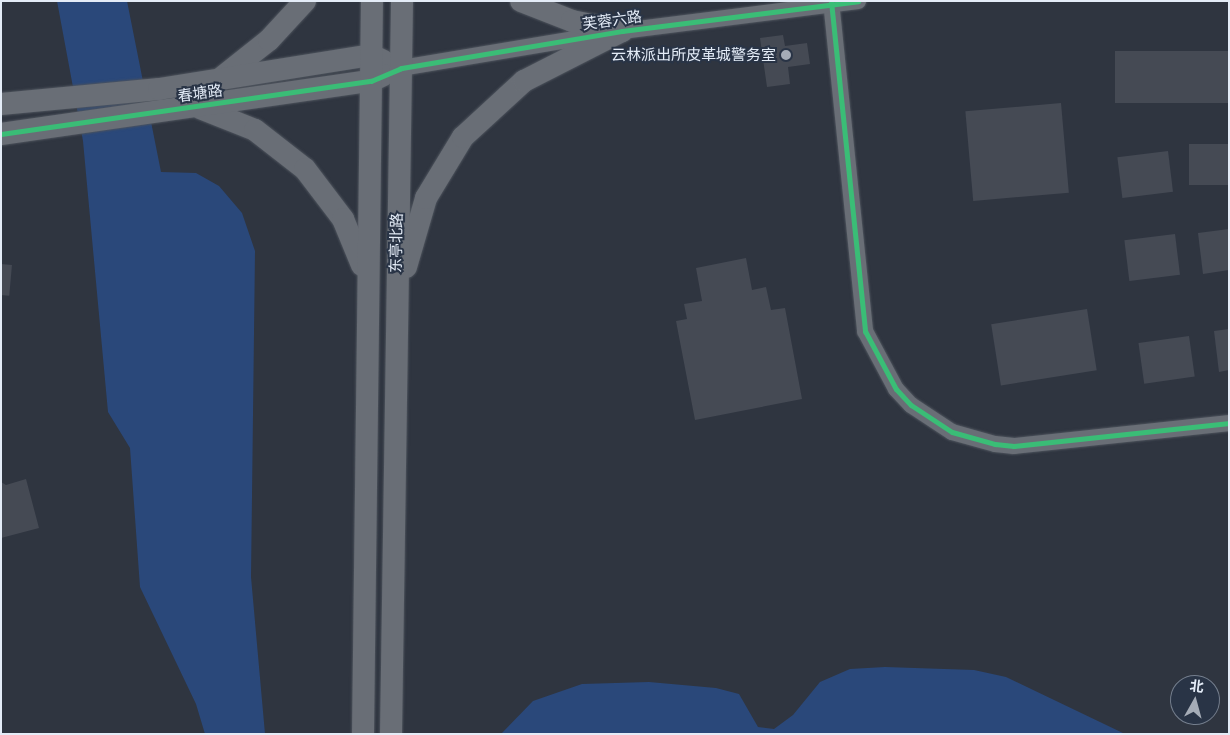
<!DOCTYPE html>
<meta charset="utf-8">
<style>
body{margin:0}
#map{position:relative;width:1230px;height:735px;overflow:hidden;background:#2f3540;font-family:"PT Serif","Noto Sans SC",serif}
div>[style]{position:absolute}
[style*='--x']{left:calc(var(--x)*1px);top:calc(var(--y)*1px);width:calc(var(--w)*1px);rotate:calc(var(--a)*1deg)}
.water>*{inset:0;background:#2a487a}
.building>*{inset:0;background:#454a54;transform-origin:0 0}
.roads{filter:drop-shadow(0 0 1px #4d535c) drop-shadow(0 0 1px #4d535c)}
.street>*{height:16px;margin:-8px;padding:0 8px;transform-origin:8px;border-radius:8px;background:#696e76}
.secondary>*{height:22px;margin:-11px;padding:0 11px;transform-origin:11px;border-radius:11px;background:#696e76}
.cycleway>*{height:5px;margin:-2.5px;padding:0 2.5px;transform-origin:2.5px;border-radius:2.5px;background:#3abd76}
.dots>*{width:14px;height:14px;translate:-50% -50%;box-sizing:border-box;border:2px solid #293446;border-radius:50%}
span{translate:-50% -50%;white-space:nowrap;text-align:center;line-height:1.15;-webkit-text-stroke:4px #293446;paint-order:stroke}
.street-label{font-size:15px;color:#e4ecf7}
.poi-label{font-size:15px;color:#e4ecf7}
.right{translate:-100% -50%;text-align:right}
.frame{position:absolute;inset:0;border:2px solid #e4ecf7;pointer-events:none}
.north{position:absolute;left:1170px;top:675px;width:50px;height:50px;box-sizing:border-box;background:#293446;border:1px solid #747e8d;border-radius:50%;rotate:7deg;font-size:14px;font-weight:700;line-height:20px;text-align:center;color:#e4ecf7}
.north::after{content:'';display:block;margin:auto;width:18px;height:22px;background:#a5acb7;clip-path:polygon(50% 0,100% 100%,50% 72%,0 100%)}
</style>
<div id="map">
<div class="water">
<div style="clip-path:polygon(57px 1px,127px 1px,161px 172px,196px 173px,219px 186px,242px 213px,255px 251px,251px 577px,265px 734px,205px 734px,196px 704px,140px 587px,130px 448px,108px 412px,83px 141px)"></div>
<div style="clip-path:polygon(885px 667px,974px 670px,1006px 677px,1125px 734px,501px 734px,533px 701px,582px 684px,649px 682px,716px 688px,739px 694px,758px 727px,774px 729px,793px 715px,820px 682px,850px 669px)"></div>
</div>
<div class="building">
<div style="clip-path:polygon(783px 35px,785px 46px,807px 43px,810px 64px,788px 67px,790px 84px,767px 87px,760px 38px)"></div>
<div style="left:1229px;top:51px;width:52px;height:114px;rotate:90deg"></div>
<div style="left:1061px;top:103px;width:90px;height:96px;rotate:85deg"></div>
<div style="left:1229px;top:144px;width:41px;height:40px;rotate:90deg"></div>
<div style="left:1168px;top:151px;width:41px;height:51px;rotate:83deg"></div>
<div style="clip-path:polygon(1229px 229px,1229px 270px,1203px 274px,1198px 233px)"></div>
<div style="left:1175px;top:234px;width:41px;height:51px;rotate:83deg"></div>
<div style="clip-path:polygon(746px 258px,752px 290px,766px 287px,771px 310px,785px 308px,802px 399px,695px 420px,676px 321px,687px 319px,684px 304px,702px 301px,696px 268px)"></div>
<div style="left:1px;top:264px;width:11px;height:31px;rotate:5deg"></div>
<div style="left:1087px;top:309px;width:62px;height:97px;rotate:81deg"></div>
<div style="clip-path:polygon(1229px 329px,1229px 370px,1219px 372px,1214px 331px)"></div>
<div style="left:1189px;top:336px;width:41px;height:51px;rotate:82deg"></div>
<div style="clip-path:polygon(26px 479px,39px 528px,1px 538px,1px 482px,6px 485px)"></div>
</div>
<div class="roads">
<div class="street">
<div style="--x:831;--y:1;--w:332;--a:84.1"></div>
<div style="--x:865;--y:331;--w:66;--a:61.9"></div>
<div style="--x:896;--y:389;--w:22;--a:47"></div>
<div style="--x:911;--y:405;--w:49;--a:33.4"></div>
<div style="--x:952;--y:432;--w:45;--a:15.6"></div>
<div style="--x:995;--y:444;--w:19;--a:6"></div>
<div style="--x:1014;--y:446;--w:216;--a:-6.1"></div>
<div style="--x:401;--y:68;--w:224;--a:-9.5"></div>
<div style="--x:622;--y:31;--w:238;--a:-7.2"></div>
</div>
<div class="secondary">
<div style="--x:521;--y:1;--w:55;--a:21.4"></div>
<div style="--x:572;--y:21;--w:51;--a:11.3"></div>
<div style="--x:221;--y:78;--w:61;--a:-38.4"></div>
<div style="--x:269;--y:40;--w:53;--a:-47.3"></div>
<div style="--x:1;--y:104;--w:159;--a:-5.4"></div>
<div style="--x:159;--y:89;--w:215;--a:-9.1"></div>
<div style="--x:371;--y:55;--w:14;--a:25"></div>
<div style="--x:200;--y:108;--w:59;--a:21.8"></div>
<div style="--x:255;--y:130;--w:63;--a:38"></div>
<div style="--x:305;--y:169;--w:63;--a:52.8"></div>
<div style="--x:343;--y:219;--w:50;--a:67.6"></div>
<div style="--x:1;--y:134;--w:374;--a:-8.2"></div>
<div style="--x:371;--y:81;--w:14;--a:-25"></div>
<div style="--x:406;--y:267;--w:72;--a:-73.8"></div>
<div style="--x:426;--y:198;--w:71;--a:-58.8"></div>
<div style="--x:463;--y:137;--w:83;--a:-42.6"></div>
<div style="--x:524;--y:81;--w:110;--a:-27"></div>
<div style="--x:363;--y:734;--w:733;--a:-89.3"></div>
<div style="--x:391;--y:734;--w:733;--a:-89.14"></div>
</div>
</div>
<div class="cycleway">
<div style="--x:831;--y:1;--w:332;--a:84.1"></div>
<div style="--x:865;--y:331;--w:66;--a:61.9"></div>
<div style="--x:896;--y:389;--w:22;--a:47"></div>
<div style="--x:911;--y:405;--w:49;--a:33.4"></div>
<div style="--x:952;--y:432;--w:45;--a:15.6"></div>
<div style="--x:995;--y:444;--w:19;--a:6"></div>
<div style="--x:1014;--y:446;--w:216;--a:-6.1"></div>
<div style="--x:1;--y:134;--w:374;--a:-8.2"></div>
<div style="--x:371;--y:81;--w:33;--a:-23"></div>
<div style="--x:401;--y:68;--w:224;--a:-9.5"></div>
<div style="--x:622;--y:31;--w:238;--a:-7.2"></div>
</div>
<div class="dots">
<div style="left:786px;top:55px;background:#a5acb7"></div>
</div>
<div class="street-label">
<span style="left:612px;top:20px;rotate:-8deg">芙蓉六路</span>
<span style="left:200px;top:93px;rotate:-8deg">春塘路</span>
<span style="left:396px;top:243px;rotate:-89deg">东亭北路</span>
</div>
<div class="poi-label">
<span class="right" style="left:776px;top:55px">云林派出所皮革城警务室</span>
</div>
<div class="frame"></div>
<div class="north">北</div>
</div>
